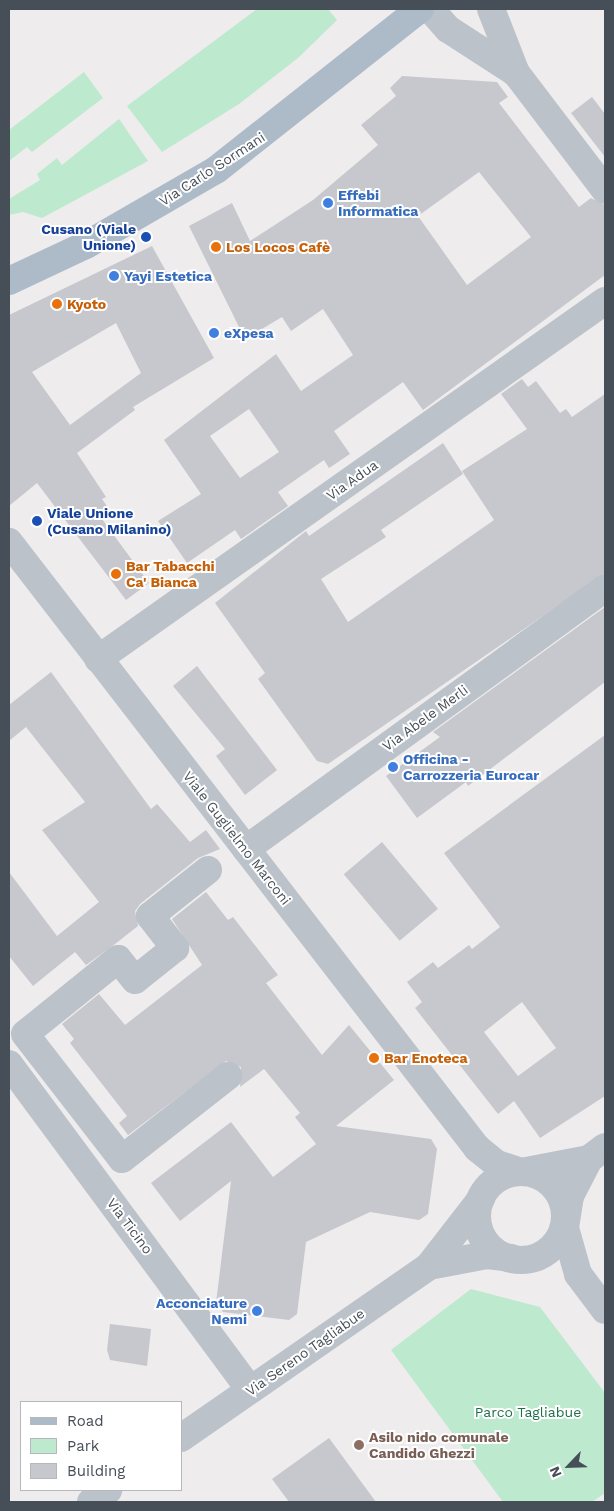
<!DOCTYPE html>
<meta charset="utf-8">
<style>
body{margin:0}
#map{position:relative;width:614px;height:1511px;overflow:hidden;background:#eeecec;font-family:"Work Sans",sans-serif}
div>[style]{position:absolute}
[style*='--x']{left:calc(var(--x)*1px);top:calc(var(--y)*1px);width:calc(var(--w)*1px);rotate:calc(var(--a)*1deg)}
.green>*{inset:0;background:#bde9cf}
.building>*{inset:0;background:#c7c8ce;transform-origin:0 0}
.minor>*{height:28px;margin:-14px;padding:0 14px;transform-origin:14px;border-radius:14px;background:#bbc2ca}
.minor>.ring{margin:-14px;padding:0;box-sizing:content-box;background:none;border:28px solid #bbc2ca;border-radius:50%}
.major>*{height:28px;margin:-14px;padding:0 14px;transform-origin:14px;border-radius:14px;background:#adbac8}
.dots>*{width:14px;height:14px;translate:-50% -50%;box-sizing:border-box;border:2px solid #fff;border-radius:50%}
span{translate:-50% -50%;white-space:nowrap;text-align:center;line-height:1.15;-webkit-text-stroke:4px #fff;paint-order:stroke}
.street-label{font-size:14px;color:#464e57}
.shop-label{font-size:14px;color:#366cbe;font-weight:700}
.left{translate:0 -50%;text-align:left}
.right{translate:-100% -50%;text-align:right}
.transit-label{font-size:14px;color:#164399;font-weight:700}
.food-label{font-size:14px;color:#c56008;font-weight:700}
.park-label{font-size:14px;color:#1f704a}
.education-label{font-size:14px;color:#785e54;font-weight:700}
.frame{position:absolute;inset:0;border:10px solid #464e57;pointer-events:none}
.legend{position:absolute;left:20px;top:1401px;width:162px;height:90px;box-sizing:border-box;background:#fff;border:1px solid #b5b8bc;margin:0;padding:6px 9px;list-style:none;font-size:15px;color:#464e57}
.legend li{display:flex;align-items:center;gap:10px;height:25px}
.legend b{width:25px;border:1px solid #b5b8bc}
.north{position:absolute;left:544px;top:1441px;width:50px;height:50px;-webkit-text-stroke:4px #fff;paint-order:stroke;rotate:246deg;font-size:14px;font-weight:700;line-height:20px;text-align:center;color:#464e57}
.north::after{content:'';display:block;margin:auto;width:18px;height:22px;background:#464e57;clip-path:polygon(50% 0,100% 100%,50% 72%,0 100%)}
</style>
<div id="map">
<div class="green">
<div style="clip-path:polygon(257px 9px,328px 9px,337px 20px,298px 58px,239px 104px,162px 152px,127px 106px)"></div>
<div style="clip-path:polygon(84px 72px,103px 98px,32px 152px,27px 147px,9px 161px,9px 130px)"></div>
<div style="clip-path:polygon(119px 119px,148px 161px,42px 218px,23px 212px,9px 215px,9px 199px,40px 180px,37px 174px,57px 158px,62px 165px)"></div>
<div style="clip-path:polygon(471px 1289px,540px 1307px,605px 1393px,605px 1493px,592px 1502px,503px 1502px,391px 1350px)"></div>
</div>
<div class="building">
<div style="clip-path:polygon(evenodd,402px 76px,497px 82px,508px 97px,499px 103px,579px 207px,591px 198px,605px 205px,605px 275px,423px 410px,403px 382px,334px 431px,350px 454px,329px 468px,324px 460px,278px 492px,288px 506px,241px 539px,235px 530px,187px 563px,158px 521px,201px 494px,164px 440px,276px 354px,301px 391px,353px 355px,323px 309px,291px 331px,282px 317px,245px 339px,189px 226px,232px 203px,250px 241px,313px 200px,378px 145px,361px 125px,396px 96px,390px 88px,402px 76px,479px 172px,531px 237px,467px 285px,418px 216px,479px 172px,402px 76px,249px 409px,279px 452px,240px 478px,210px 436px,249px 409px)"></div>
<div style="clip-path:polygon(592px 97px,605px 114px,605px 157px,571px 113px)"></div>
<div style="clip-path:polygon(evenodd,152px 246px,214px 358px,133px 407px,135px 410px,77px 453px,106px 497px,102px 499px,109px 509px,99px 515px,149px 583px,126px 600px,37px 483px,9px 506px,9px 315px,152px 246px,116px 323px,141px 373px,70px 425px,32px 372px,116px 323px)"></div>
<div style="clip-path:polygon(522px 379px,528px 387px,536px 381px,560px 413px,566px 409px,572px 417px,605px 394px,605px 573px,328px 764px,317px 761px,258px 679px,265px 673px,215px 603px,306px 531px,309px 536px,443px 443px,463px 474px,381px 530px,386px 537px,321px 579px,348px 622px,494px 520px,462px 471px,527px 429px,501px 394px)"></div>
<div style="clip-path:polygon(605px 607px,605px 682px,468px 786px,466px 782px,417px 818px,386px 776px,440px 737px,433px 732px)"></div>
<div style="clip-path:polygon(197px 666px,277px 770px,245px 795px,216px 756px,225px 749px,173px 686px)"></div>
<div style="clip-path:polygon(51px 672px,151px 809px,157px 804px,190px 842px,206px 830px,220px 849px,198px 858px,140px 904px,135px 911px,138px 926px,115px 944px,86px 965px,75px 952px,33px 986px,9px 956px,9px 872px,57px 936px,99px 902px,42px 830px,85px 802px,26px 727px,9px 741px,9px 705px)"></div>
<div style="clip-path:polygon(evenodd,605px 735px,605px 1096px,540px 1138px,514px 1101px,498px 1114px,415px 1008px,422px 1002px,407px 982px,433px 962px,438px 968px,469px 945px,472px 949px,500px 927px,444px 853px,605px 735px,522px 1002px,556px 1048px,518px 1076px,484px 1032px,522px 1002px)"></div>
<div style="left:382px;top:842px;width:87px;height:50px;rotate:50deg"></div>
<div style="clip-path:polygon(206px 892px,228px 920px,233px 917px,278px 975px,266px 983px,322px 1055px,349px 1025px,394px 1080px,336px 1126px,431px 1139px,437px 1149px,428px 1214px,419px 1220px,370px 1212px,306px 1242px,297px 1314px,289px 1320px,223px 1312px,216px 1303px,231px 1181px,180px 1221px,151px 1183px,231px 1122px,273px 1177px,316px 1144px,295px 1117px,300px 1113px,264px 1069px,240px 1087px,241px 1067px,226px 1061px,128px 1135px,119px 1123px,127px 1116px,70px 1043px,74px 1039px,62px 1024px,99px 994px,125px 1025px,202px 965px,172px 919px)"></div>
<div style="clip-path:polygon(110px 1324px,151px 1329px,147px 1366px,110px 1360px,107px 1350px)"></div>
<div style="clip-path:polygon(329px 1438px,376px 1502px,289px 1502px,272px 1479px)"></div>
</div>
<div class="minor">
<div style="--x:430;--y:9;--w:27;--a:48"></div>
<div style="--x:448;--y:29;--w:81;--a:32.9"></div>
<div style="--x:491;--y:9;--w:69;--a:68.7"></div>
<div style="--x:516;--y:73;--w:147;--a:52.7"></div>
<div style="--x:9;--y:542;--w:766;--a:52.32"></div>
<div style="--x:477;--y:1148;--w:26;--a:39"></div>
<div style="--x:497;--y:1164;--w:25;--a:18"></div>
<div style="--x:521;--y:1172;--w:69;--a:-10.8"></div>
<div style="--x:589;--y:1159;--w:20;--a:-37"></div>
<div style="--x:98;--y:659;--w:621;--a:-35.23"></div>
<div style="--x:246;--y:849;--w:444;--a:-36"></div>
<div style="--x:208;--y:870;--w:74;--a:141.6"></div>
<div style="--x:150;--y:916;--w:41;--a:52"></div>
<div style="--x:175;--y:948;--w:51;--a:141.3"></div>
<div style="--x:135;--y:980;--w:27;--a:-129"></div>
<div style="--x:118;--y:959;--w:119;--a:141.1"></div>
<div style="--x:25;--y:1034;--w:158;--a:52.2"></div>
<div style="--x:122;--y:1159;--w:135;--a:-38.1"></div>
<div style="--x:9;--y:1064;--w:405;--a:53.5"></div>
<div style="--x:589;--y:1159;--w:42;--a:117.2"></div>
<div style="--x:570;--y:1196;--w:32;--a:99"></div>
<div style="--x:565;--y:1228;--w:48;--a:74.2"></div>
<div style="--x:578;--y:1274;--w:45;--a:53.1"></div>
<div class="ring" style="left:477px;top:1172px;width:60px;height:60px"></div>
<div style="--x:429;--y:1266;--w:59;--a:-10.7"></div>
<div style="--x:487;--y:1255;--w:24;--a:7"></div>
<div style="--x:181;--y:1438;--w:302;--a:-34.7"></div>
<div style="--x:429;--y:1266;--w:85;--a:-52.2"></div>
<div style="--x:91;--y:1502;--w:21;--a:-35"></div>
</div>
<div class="major">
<div style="--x:9;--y:281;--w:85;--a:-25.1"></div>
<div style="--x:86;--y:245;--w:150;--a:-30"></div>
<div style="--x:216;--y:170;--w:260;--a:-38.3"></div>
</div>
<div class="dots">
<div style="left:328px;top:203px;background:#3f7fe0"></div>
<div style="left:146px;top:237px;background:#1a4fb4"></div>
<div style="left:216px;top:247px;background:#e8710a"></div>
<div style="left:114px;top:276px;background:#3f7fe0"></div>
<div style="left:57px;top:304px;background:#e8710a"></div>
<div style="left:214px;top:333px;background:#3f7fe0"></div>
<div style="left:37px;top:521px;background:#1a4fb4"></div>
<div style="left:116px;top:574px;background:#e8710a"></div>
<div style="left:393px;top:767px;background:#3f7fe0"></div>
<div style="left:374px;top:1058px;background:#e8710a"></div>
<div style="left:257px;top:1311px;background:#3f7fe0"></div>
<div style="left:359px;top:1445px;background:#8d6e63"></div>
</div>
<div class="street-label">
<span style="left:212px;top:169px;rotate:-33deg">Via Carlo Sormani</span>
<span style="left:352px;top:480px;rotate:-35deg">Via Adua</span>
<span style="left:425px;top:718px;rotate:-36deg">Via Abele Merli</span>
<span style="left:237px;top:838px;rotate:52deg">Viale Guglielmo Marconi</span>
<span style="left:130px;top:1226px;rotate:53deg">Via Ticino</span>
<span style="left:305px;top:1352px;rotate:-35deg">Via Sereno Tagliabue</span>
</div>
<div class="shop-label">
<span class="left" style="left:338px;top:203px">Effebi<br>Informatica</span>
<span class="left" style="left:124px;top:276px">Yayi Estetica</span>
<span class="left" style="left:224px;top:333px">eXpesa</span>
<span class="left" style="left:403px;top:767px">Officina -<br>Carrozzeria Eurocar</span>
<span class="right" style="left:247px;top:1311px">Acconciature<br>Nemi</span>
</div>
<div class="transit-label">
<span class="right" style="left:136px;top:237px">Cusano (Viale<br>Unione)</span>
<span class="left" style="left:47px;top:521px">Viale Unione<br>(Cusano Milanino)</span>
</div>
<div class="food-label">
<span class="left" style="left:226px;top:247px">Los Locos Cafè</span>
<span class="left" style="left:67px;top:304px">Kyoto</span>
<span class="left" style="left:126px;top:574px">Bar Tabacchi<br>Ca' Bianca</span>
<span class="left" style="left:384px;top:1058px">Bar Enoteca</span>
</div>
<div class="park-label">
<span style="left:528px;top:1412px">Parco Tagliabue</span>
</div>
<div class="education-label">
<span class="left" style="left:369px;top:1445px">Asilo nido comunale<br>Candido Ghezzi</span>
</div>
<div class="frame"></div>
<ul class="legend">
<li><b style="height:6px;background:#adbac8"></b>Road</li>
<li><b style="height:14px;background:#bde9cf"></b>Park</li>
<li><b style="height:14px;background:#c7c8ce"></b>Building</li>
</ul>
<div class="north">N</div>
</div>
